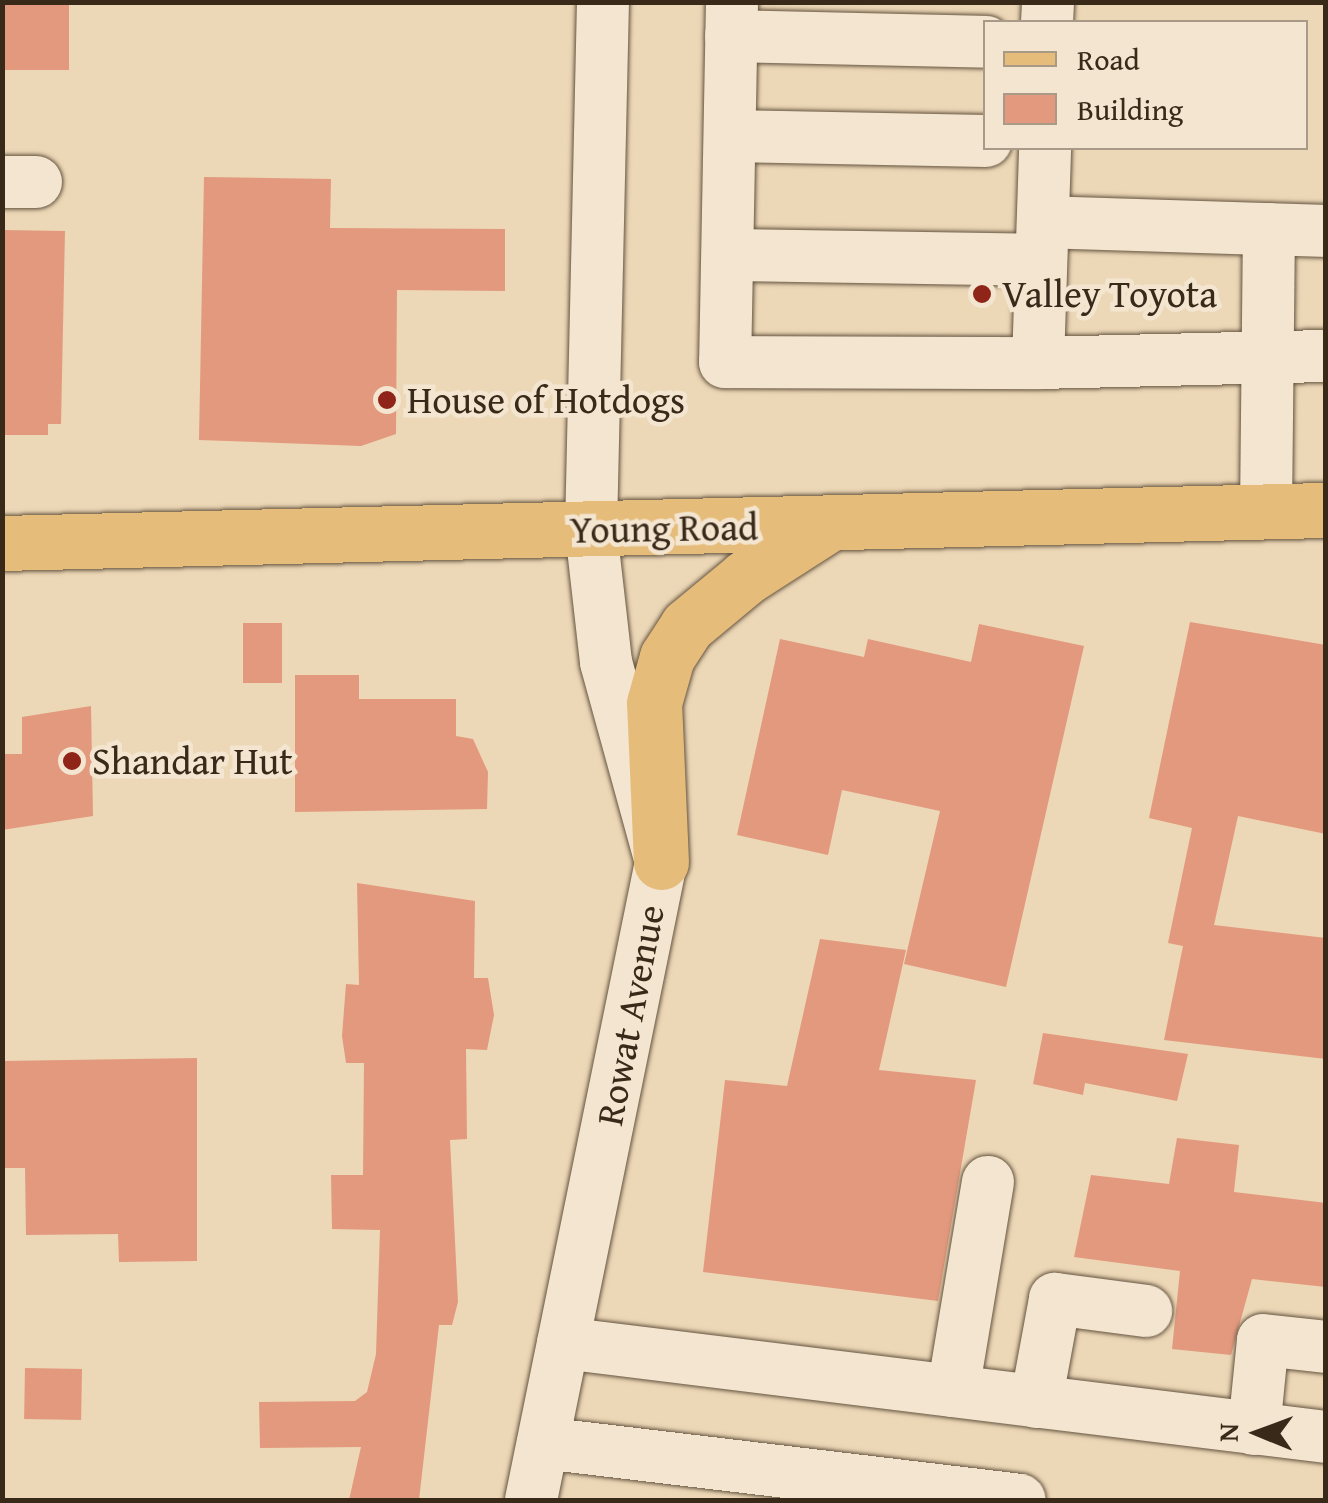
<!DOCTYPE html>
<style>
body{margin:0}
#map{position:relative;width:1328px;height:1503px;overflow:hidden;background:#ecd7b6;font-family:"Gentium Book Plus",serif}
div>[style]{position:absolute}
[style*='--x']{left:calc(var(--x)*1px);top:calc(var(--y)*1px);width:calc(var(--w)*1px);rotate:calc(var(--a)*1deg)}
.building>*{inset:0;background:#e3997e;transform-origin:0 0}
.roads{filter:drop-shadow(0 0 2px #655440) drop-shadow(0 0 2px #655440)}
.minor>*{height:52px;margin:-26px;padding:0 26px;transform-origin:26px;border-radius:26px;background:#f3e5d0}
.major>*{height:55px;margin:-27.5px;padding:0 27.5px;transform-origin:27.5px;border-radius:27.5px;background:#e6bc7b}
.dots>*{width:28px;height:28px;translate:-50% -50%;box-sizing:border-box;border:5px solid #f3e5d0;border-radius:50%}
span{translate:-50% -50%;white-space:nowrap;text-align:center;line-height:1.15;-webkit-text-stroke:9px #f3e5d0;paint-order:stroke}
.poi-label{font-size:38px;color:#382919}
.left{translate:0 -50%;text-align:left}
.street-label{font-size:38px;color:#382919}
.frame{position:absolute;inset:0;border:5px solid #382919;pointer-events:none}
.legend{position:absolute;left:983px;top:20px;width:325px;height:130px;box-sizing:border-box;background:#f3e5d0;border:2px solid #a89a87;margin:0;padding:12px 18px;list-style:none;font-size:30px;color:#382919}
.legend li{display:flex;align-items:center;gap:20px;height:50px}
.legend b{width:50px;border:2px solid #a89a87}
.north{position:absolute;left:1208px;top:1383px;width:100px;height:100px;-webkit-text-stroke:8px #f3e5d0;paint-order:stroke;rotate:271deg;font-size:28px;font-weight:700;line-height:40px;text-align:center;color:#382919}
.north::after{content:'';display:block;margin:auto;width:35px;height:45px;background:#382919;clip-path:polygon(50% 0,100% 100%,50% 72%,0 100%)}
</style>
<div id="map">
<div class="building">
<div style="left:2px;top:2px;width:67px;height:68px"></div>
<div style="clip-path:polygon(204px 177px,331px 179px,330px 228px,505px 229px,505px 291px,397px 290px,396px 434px,361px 446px,199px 440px)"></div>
<div style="clip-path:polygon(2px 230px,65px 231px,61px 424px,48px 424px,48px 435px,2px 435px)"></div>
<div style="clip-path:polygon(1190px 622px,1326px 645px,1326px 834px,1238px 816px,1214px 925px,1326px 938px,1326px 1059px,1164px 1040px,1183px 946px,1168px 943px,1192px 828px,1149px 818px)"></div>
<div style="left:243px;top:623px;width:39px;height:60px"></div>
<div style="clip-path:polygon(979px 624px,1084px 646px,1006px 987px,904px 964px,940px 811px,842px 790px,828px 855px,737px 835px,780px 639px,864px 657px,868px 639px,971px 662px)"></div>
<div style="clip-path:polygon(295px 675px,359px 675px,359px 699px,456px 699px,456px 736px,473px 739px,488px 772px,487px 809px,295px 812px)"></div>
<div style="clip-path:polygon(91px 706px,93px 816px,2px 830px,2px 754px,22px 754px,22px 717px)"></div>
<div style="clip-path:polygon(357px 883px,475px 901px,474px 978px,488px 978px,494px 1015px,487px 1050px,466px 1049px,467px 1139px,450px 1140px,458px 1302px,452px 1325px,439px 1325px,419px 1500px,349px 1500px,361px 1447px,260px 1448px,259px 1402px,355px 1401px,367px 1392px,376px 1354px,380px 1230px,332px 1229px,331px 1175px,363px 1175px,364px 1063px,346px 1063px,342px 1036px,346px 984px,359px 985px)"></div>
<div style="clip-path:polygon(820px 939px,906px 950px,879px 1070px,976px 1080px,938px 1301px,703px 1272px,725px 1080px,787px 1086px)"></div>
<div style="clip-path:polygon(1043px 1033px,1188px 1054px,1177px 1101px,1085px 1083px,1083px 1095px,1033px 1084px)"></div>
<div style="clip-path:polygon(197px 1058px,197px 1261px,119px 1262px,118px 1234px,26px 1235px,25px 1168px,2px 1168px,2px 1061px)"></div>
<div style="clip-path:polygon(1177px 1138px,1239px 1145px,1234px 1192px,1326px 1203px,1326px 1287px,1252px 1279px,1231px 1355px,1172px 1349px,1180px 1271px,1074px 1257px,1091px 1175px,1169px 1184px)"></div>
<div style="left:25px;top:1368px;width:57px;height:51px;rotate:1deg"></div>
</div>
<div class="roads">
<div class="minor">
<div style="--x:732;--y:2;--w:360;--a:91.1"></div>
<div style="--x:725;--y:362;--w:313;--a:0.2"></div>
<div style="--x:1038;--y:363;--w:215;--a:-88.1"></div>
<div style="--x:1047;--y:22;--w:20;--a:-87"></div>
<div style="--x:731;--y:36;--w:255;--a:1.3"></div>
<div style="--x:730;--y:136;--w:256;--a:1.1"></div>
<div style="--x:2;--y:182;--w:34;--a:0"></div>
<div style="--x:1043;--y:222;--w:283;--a:1.8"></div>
<div style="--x:728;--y:255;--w:313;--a:0.9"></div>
<div style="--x:1038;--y:363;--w:288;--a:-1.4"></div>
<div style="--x:1266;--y:512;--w:283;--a:-89.4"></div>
<div style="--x:563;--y:1343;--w:769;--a:7.02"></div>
<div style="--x:953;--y:1391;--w:212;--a:-80.5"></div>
<div style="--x:1036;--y:1402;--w:105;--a:-79.5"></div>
<div style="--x:1055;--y:1299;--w:92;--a:7.5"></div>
<div style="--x:1254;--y:1429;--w:89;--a:-84.2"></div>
<div style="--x:1263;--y:1340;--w:63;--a:6.3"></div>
<div style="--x:543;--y:1443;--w:480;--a:6.8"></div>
<div style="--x:531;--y:1500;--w:651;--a:-78.48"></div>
<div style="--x:661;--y:862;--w:207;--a:-105.4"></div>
<div style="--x:606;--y:662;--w:133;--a:-96.5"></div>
<div style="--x:591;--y:530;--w:528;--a:-88.7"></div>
</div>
<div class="major">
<div style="--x:2;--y:543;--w:1324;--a:-1.43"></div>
<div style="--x:661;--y:862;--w:159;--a:-92.5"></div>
<div style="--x:654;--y:703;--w:48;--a:-74.2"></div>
<div style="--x:667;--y:657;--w:37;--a:-57"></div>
<div style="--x:687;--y:626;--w:77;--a:-39.7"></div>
<div style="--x:746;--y:577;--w:96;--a:-32.7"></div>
</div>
</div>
<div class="dots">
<div style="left:982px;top:294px;background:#8f2418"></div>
<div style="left:387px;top:400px;background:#8f2418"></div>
<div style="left:72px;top:761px;background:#8f2418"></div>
</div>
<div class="poi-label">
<span class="left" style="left:1002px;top:294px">Valley Toyota</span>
<span class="left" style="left:407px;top:400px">House of Hotdogs</span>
<span class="left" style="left:92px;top:761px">Shandar Hut</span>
</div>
<div class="street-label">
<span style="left:664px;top:528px;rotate:-1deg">Young Road</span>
<span style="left:630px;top:1015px;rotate:-79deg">Rowat Avenue</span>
</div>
<div class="frame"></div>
<ul class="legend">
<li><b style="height:12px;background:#e6bc7b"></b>Road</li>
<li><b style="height:28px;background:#e3997e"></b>Building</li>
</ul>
<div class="north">N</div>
</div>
